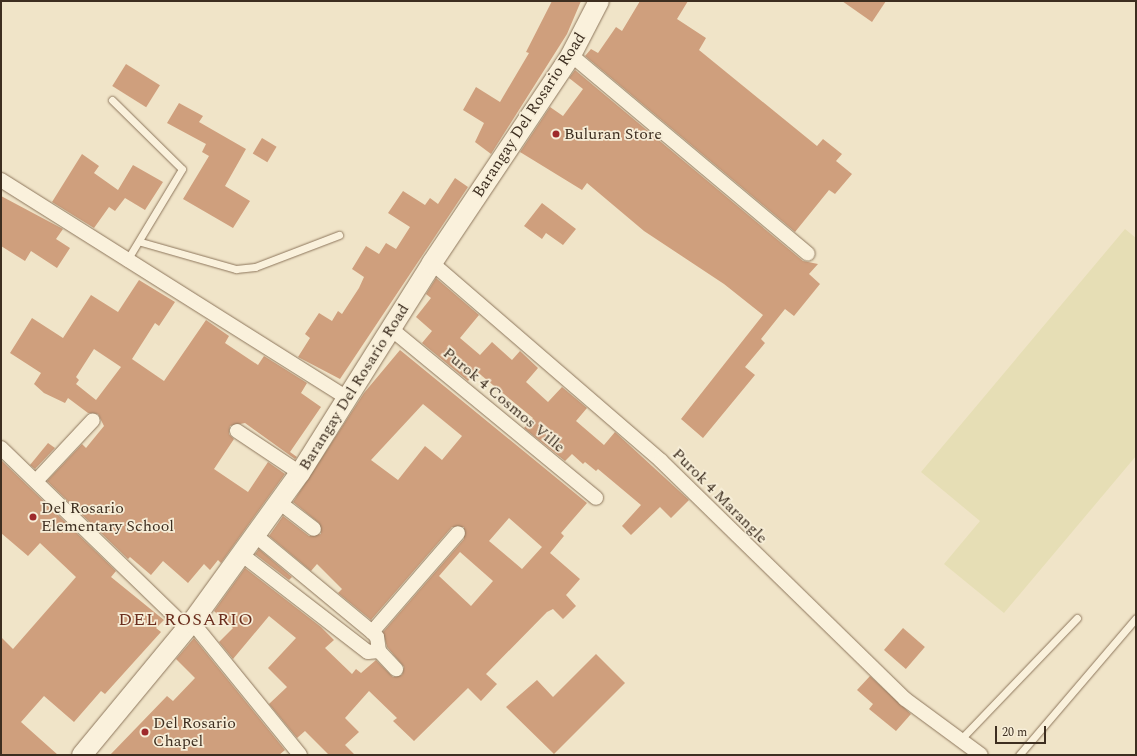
<!DOCTYPE html>
<style>
body{margin:0}
#map{position:relative;width:1137px;height:756px;overflow:hidden;background:#f0e4c8;font-family:Spectral,serif}
div>[style]{position:absolute}
[style*='--x']{left:calc(var(--x)*1px);top:calc(var(--y)*1px);width:calc(var(--w)*1px);rotate:calc(var(--a)*1deg)}
.farmland>*{inset:0;background:#e6deb5}
.building>*{inset:0;background:#cf9f7d;transform-origin:0 0}
.roads{filter:drop-shadow(0 0 1px #8d765c) drop-shadow(0 0 1px #8d765c)}
.lane>*{height:7px;margin:-3.5px;padding:0 3.5px;transform-origin:3.5px;border-radius:3.5px;background:#faf1dc}
.street>*{height:14px;margin:-7px;padding:0 7px;transform-origin:7px;border-radius:7px;background:#faf1dc}
.secondary>*{height:20px;margin:-10px;padding:0 10px;transform-origin:10px;border-radius:10px;background:#faf1dc}
.dots>*{width:11px;height:11px;translate:-50% -50%;box-sizing:border-box;border:2px solid #f7eed8;border-radius:50%}
span{translate:-50% -50%;white-space:nowrap;text-align:center;line-height:1.15;-webkit-text-stroke:3.5px #f7eed8;paint-order:stroke}
.street-label{font-size:16px;color:#3d2e20}
.poi-label{font-size:16px;color:#3d2e20}
.left{translate:0 -50%;text-align:left}
.quarter-label{font-size:18px;color:#6b2e1e;letter-spacing:1px}
.frame{position:absolute;inset:0;border:2px solid #3d2e20;pointer-events:none}
.scale{position:absolute;left:995px;top:726px;width:51px;height:18px;box-sizing:border-box;border:2px solid #3d2e20;border-top:0;padding-left:5px;font-size:12px;line-height:14px;white-space:nowrap;color:#3d2e20;-webkit-text-stroke:3px #f7eed8;paint-order:stroke}
</style>
<div id="map">
<div class="farmland">
<div style="clip-path:polygon(1125px 229px,1136px 238px,1136px 456px,1004px 613px,944px 564px,980px 521px,921px 472px)"></div>
</div>
<div class="building">
<div style="clip-path:polygon(552px 1px,581px 1px,567px 34px,491px 154px,475px 142px,484px 123px,463px 110px,476px 87px,500px 102px,529px 53px,526px 52px)"></div>
<div style="clip-path:polygon(640px 1px,688px 1px,677px 19px,706px 38px,699px 50px,817px 146px,823px 139px,842px 154px,836px 161px,852px 174px,835px 194px,829px 190px,795px 232px,585px 56px,591px 49px,598px 53px,616px 27px,622px 31px)"></div>
<div style="clip-path:polygon(842px 1px,886px 1px,872px 22px)"></div>
<div style="left:126px;top:64px;width:40px;height:26px;rotate:32deg"></div>
<div style="clip-path:polygon(575px 70px,803px 261px,818px 264px,809px 274px,820px 284px,794px 316px,785px 309px,761px 339px,765px 343px,745px 367px,755px 375px,703px 438px,681px 419px,763px 315px,724px 284px,644px 231px,587px 183px,582px 190px,520px 152px,550px 107px,563px 116px,583px 89px,569px 78px)"></div>
<div style="clip-path:polygon(179px 103px,203px 116px,199px 122px,246px 149px,225px 186px,250px 201px,233px 228px,183px 199px,209px 156px,202px 152px,206px 144px,167px 123px)"></div>
<div style="left:262px;top:138px;width:17px;height:18px;rotate:31deg"></div>
<div style="clip-path:polygon(82px 154px,99px 166px,94px 173px,118px 190px,133px 165px,163px 182px,145px 210px,125px 198px,115px 211px,109px 207px,94px 228px,52px 202px)"></div>
<div style="clip-path:polygon(455px 178px,468px 187px,340px 379px,298px 357px,310px 338px,305px 334px,319px 313px,332px 321px,338px 311px,342px 314px,359px 288px,364px 277px,352px 269px,366px 246px,379px 254px,386px 243px,396px 249px,410px 227px,388px 213px,403px 191px,425px 205px,430px 198px,438px 204px)"></div>
<div style="clip-path:polygon(1px 196px,63px 229px,56px 239px,70px 248px,57px 268px,31px 251px,25px 261px,1px 246px)"></div>
<div style="clip-path:polygon(542px 203px,576px 229px,563px 245px,546px 233px,542px 239px,524px 226px)"></div>
<div style="clip-path:polygon(436px 278px,479px 315px,460px 338px,480px 355px,492px 342px,512px 360px,520px 351px,538px 368px,526px 382px,548px 402px,562px 387px,587px 408px,576px 421px,604px 445px,615px 432px,689px 500px,671px 518px,660px 507px,631px 535px,622px 526px,641px 505px,598px 469px,596px 471px,585px 462px,583px 464px,572px 454px,565px 461px,524px 428px,533px 418px,476px 371px,468px 381px,422px 343px,432px 331px,416px 317px,431px 298px,426px 294px)"></div>
<div style="clip-path:polygon(evenodd,139px 280px,175px 302px,159px 326px,155px 323px,132px 359px,164px 381px,206px 320px,229px 336px,225px 343px,258px 365px,264px 356px,307px 383px,301px 393px,321px 407px,290px 452px,297px 457px,295px 459px,245px 423px,230px 426px,229px 434px,234px 439px,214px 469px,248px 492px,268px 462px,285px 474px,221px 563px,218px 560px,210px 570px,204px 564px,188px 583px,163px 561px,151px 575px,130px 557px,128px 559px,47px 481px,82px 444px,86px 448px,104px 426px,98px 414px,88px 413px,68px 398px,65px 403px,44px 393px,34px 384px,41px 373px,10px 353px,32px 318px,63px 338px,91px 295px,118px 312px,139px 280px,94px 349px,121px 367px,96px 400px,76px 384px,79px 380px,76px 377px,94px 349px)"></div>
<div style="clip-path:polygon(evenodd,400px 350px,587px 503px,561px 533px,564px 536px,550px 553px,580px 579px,566px 595px,576px 606px,563px 619px,553px 609px,547px 612px,486px 674px,497px 684px,481px 701px,468px 688px,414px 741px,393px 721px,397px 718px,369px 691px,345px 718px,359px 732px,345px 745px,355px 755px,329px 755px,305px 731px,297px 738px,269px 704px,287px 687px,268px 668px,296px 638px,269px 616px,233px 659px,219px 642px,233px 628px,214px 611px,245px 568px,321px 627px,334px 640px,325px 648px,352px 674px,356px 669px,361px 673px,376px 660px,393px 677px,402px 675px,404px 667px,387px 647px,383px 632px,464px 539px,464px 527px,452px 527px,371px 620px,338px 593px,342px 589px,317px 564px,311px 571px,269px 536px,283px 516px,309px 536px,321px 534px,319px 523px,293px 502px,364px 393px,400px 350px,423px 404px,462px 436px,442px 460px,425px 446px,398px 480px,371px 460px,423px 404px,400px 350px,509px 518px,542px 547px,522px 569px,489px 541px,509px 518px,400px 350px,460px 552px,493px 581px,471px 606px,439px 576px,460px 552px)"></div>
<div style="clip-path:polygon(48px 443px,55px 448px,35px 469px,30px 465px)"></div>
<div style="clip-path:polygon(1px 460px,116px 571px,111px 577px,164px 620px,156px 628px,161px 632px,105px 694px,101px 691px,74px 722px,44px 696px,21px 722px,58px 755px,1px 755px,1px 637px,13px 649px,76px 577px,40px 543px,28px 556px,1px 533px)"></div>
<div style="clip-path:polygon(259px 549px,292px 577px,289px 580px,255px 554px)"></div>
<div style="left:903px;top:628px;width:29px;height:29px;rotate:41deg"></div>
<div style="clip-path:polygon(194px 638px,285px 750px,279px 755px,110px 755px,167px 696px,173px 701px,195px 678px,176px 659px)"></div>
<div style="clip-path:polygon(596px 654px,625px 683px,554px 754px,506px 707px,537px 680px,553px 697px)"></div>
<div style="clip-path:polygon(870px 676px,911px 714px,896px 731px,869px 709px,873px 704px,857px 690px)"></div>
</div>
<div class="roads">
<div class="lane">
<div style="--x:112;--y:100;--w:98;--a:44.6"></div>
<div style="--x:182;--y:169;--w:109;--a:121.1"></div>
<div style="--x:141;--y:242;--w:99;--a:15.9"></div>
<div style="--x:236;--y:269;--w:19;--a:-6"></div>
<div style="--x:255;--y:267;--w:90;--a:-20.9"></div>
<div style="--x:960;--y:740;--w:169;--a:-46.2"></div>
<div style="--x:1019;--y:755;--w:180;--a:-49.5"></div>
</div>
<div class="street">
<div style="--x:571;--y:55;--w:309;--a:40"></div>
<div style="--x:1;--y:180;--w:407;--a:32.2"></div>
<div style="--x:432;--y:263;--w:303;--a:40.8"></div>
<div style="--x:661;--y:461;--w:341;--a:44.3"></div>
<div style="--x:905;--y:699;--w:94;--a:36.4"></div>
<div style="--x:390;--y:328;--w:267;--a:39.5"></div>
<div style="--x:237;--y:431;--w:76;--a:33.7"></div>
<div style="--x:1;--y:448;--w:259;--a:44.1"></div>
<div style="--x:36;--y:481;--w:83;--a:-46.9"></div>
<div style="--x:279;--y:502;--w:44;--a:37.6"></div>
<div style="--x:256;--y:536;--w:151;--a:39.6"></div>
<div style="--x:372;--y:632;--w:131;--a:-49"></div>
<div style="--x:241;--y:554;--w:160;--a:37.7"></div>
<div style="--x:368;--y:652;--w:11;--a:-5"></div>
<div style="--x:379;--y:651;--w:14;--a:-98"></div>
<div style="--x:377;--y:637;--w:7;--a:-135"></div>
<div style="--x:192;--y:622;--w:171;--a:50.9"></div>
<div style="--x:379;--y:651;--w:25;--a:47"></div>
</div>
<div class="secondary">
<div style="--x:82;--y:755;--w:173;--a:-50.4"></div>
<div style="--x:192;--y:622;--w:184;--a:-54.1"></div>
<div style="--x:300;--y:473;--w:248;--a:-57.8"></div>
<div style="--x:432;--y:263;--w:250;--a:-56.2"></div>
<div style="--x:571;--y:55;--w:61;--a:-62.6"></div>
</div>
</div>
<div class="dots">
<div style="left:556px;top:134px;background:#9e2a2b"></div>
<div style="left:33px;top:517px;background:#9e2a2b"></div>
<div style="left:145px;top:732px;background:#9e2a2b"></div>
</div>
<div class="street-label">
<span style="left:529px;top:115px;rotate:-57deg">Barangay Del Rosario Road</span>
<span style="left:354px;top:387px;rotate:-58deg">Barangay Del Rosario Road</span>
<span style="left:504px;top:400px;rotate:40deg">Purok 4 Cosmos Ville</span>
<span style="left:720px;top:496px;rotate:45deg">Purok 4 Marangle</span>
</div>
<div class="poi-label">
<span class="left" style="left:564px;top:134px">Buluran Store</span>
<span class="left" style="left:41px;top:517px">Del Rosario<br>Elementary School</span>
<span class="left" style="left:153px;top:732px">Del Rosario<br>Chapel</span>
</div>
<div class="quarter-label">
<span style="left:186px;top:620px">DEL ROSARIO</span>
</div>
<div class="frame"></div>
<div class="scale">20 m</div>
</div>
